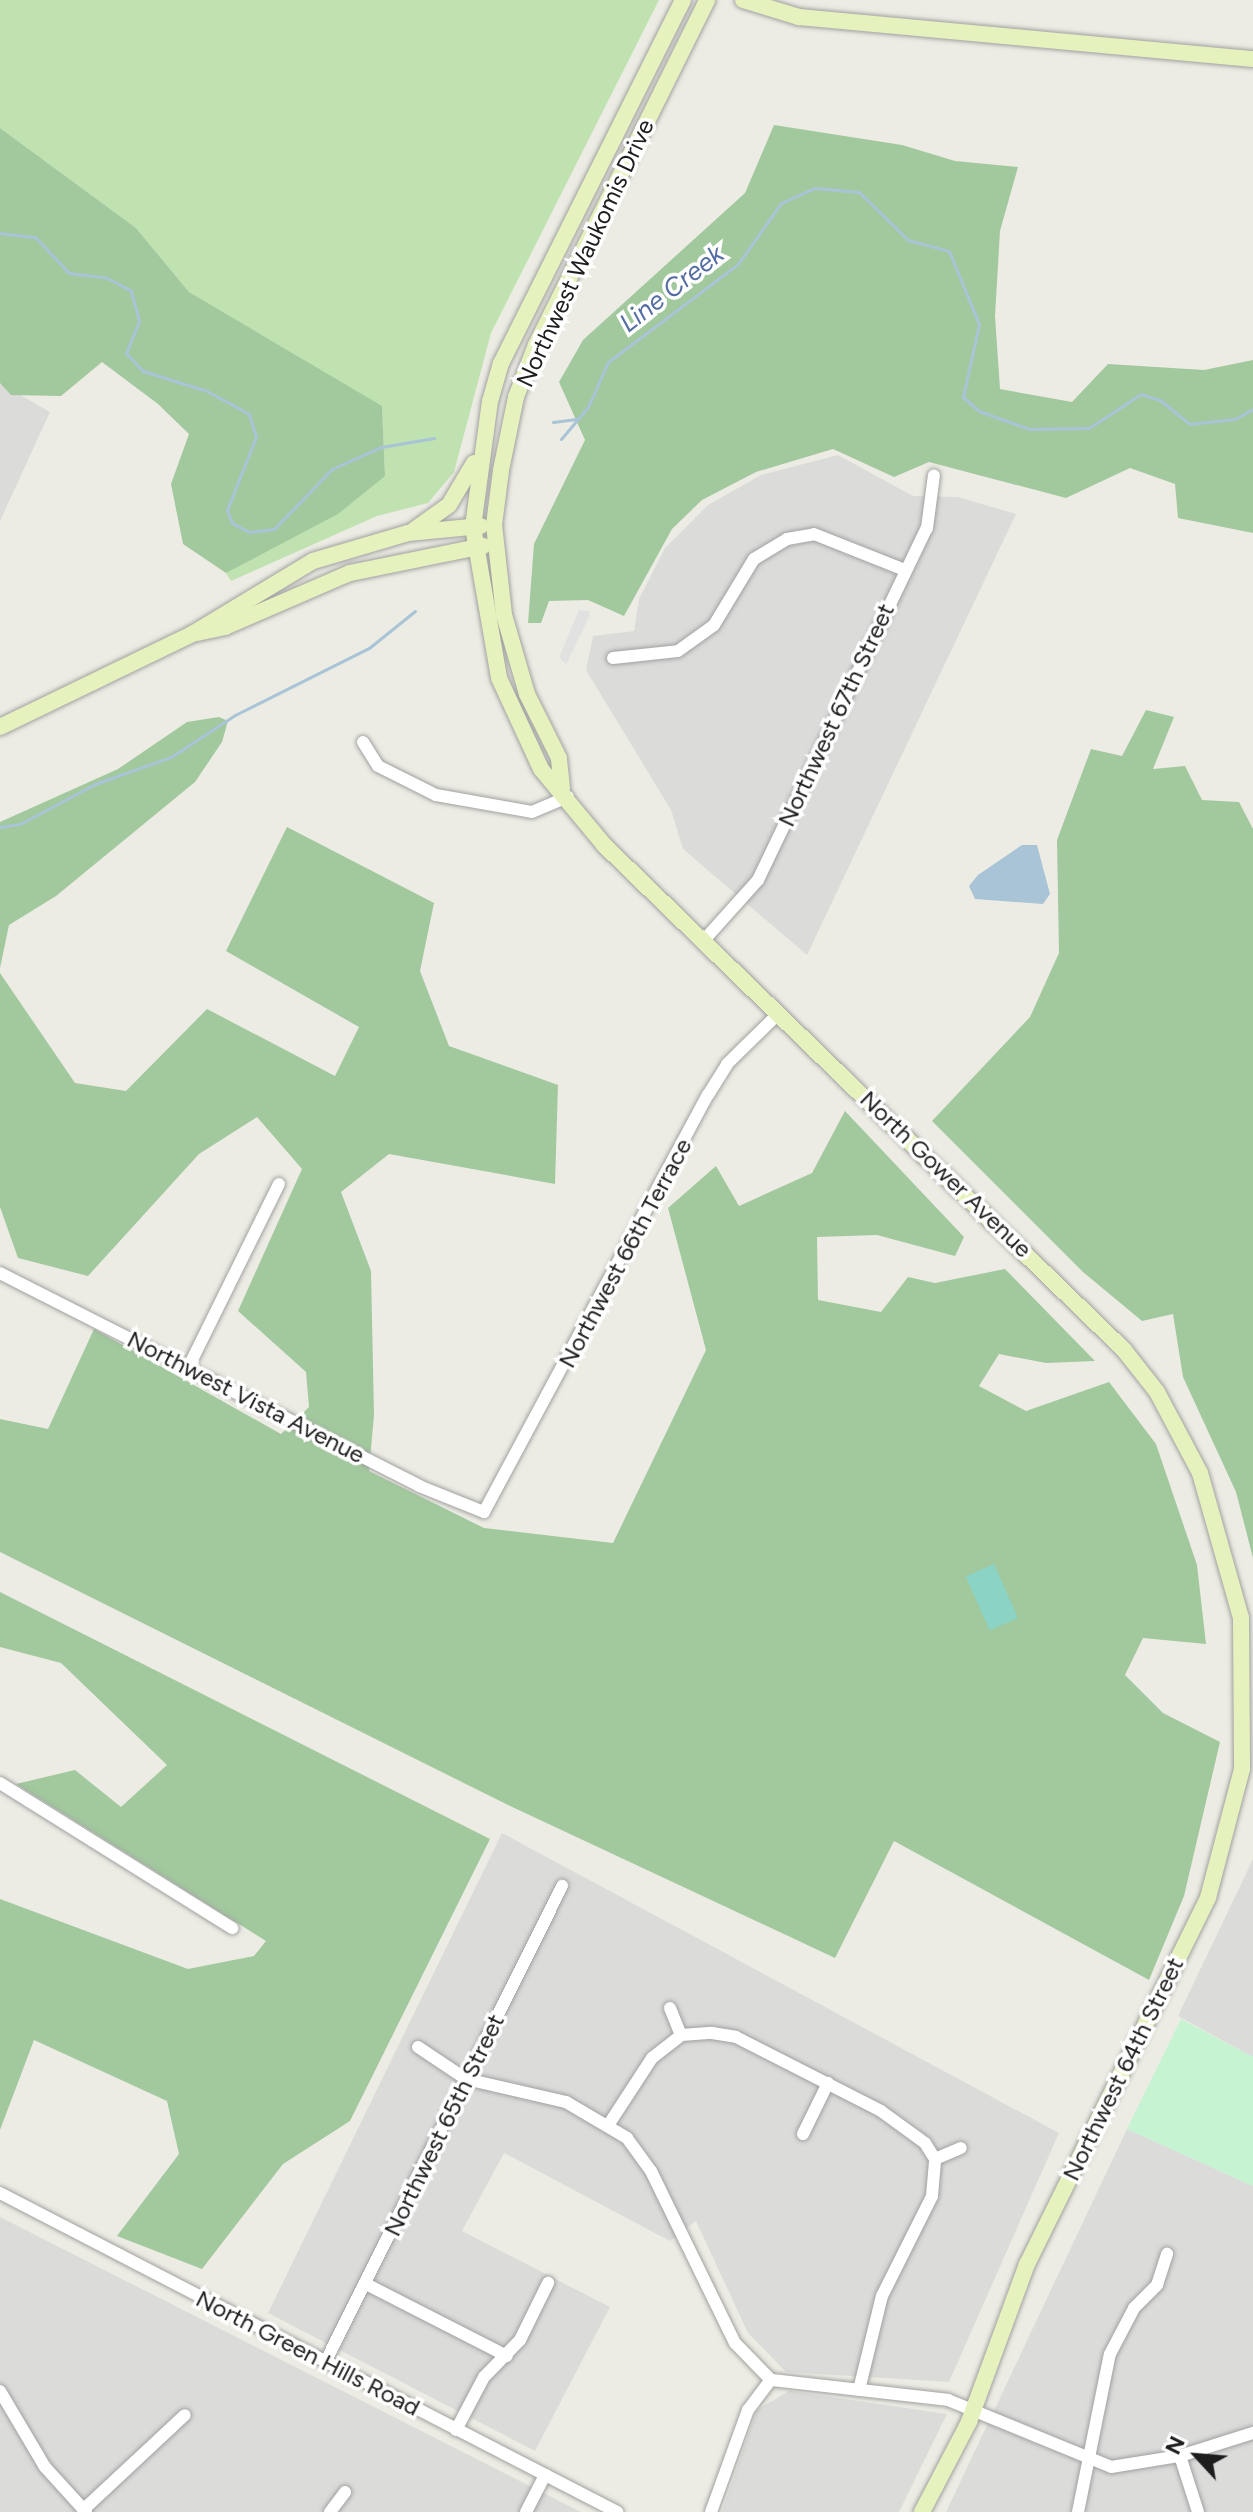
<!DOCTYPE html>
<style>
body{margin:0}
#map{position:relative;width:1253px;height:2512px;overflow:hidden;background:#edece4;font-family:Figtree,sans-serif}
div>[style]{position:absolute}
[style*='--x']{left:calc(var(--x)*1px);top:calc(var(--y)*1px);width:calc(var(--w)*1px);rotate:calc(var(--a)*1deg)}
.residential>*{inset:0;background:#dbdbda}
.grass>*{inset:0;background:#bfe2b0}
.forest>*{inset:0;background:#a2c89e}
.park>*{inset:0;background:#c6f3d2}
.pitch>*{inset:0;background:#8bd4c5;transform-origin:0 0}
.parking>*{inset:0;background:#e1e1e1}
.water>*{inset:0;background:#a9c4d6}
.stream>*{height:3px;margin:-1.5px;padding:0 1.5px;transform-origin:1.5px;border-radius:1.5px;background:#a9c4d6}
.roads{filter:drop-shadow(0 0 2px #a1a1a1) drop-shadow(0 0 2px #a1a1a1)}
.minor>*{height:12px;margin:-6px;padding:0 6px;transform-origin:6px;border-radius:6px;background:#fff}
.secondary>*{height:16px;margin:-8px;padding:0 8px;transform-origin:8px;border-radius:8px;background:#e6f2be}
span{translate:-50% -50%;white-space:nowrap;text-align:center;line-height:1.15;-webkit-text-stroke:7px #fff;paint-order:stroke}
.street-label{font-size:24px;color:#1d1d1d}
.water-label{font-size:26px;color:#546da2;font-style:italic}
.north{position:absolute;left:1157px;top:2416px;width:80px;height:80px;-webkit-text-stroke:6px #fff;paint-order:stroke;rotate:296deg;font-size:22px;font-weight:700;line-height:32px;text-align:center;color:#1d1d1d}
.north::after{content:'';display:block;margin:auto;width:28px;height:36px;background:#1d1d1d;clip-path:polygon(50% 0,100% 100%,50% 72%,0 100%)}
</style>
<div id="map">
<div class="residential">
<div style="clip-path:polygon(0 383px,50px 412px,0 521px)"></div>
<div style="clip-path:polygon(838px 455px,913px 496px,958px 497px,1016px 514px,807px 955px,683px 849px,671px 810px,586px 670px,593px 636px,634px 631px,639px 599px,665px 548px,708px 505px,761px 475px)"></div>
<div style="clip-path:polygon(502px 1833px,1059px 2133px,949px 2382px,786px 2372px,748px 2333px,696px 2221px,670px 2241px,504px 2153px,462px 2231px,610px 2307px,535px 2451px,268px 2313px)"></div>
<div style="clip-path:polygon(1253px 1859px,1253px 2057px,1178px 2016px)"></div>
<div style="clip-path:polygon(1127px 2129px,1253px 2186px,1253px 2512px,946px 2512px)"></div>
<div style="clip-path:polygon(0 2217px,581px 2512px,0 2512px)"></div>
<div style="clip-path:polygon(789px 2391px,947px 2414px,899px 2512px,722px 2512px,757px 2410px)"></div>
</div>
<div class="grass">
<div style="clip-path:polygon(0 0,659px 0,491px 333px,454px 472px,428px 503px,377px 516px,231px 581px,226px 573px,385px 476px,382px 407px,189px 292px,136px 228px,0 128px)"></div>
</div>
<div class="forest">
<div style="clip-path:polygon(774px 125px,902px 145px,955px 161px,1018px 167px,1000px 231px,995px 316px,1000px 389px,1072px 402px,1108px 364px,1204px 370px,1253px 360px,1253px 533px,1178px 518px,1175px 484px,1130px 468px,1066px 498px,929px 462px,894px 477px,833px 449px,756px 472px,702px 500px,672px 529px,624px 616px,588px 600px,549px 601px,541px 623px,528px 623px,534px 544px,585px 440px,559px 382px,583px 340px,745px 193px)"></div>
<div style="clip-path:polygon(0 128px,136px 228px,189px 292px,382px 406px,385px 476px,338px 514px,226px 573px,183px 544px,171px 484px,189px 434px,158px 404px,102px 362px,61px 396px,11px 395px,0 383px)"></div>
<div style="clip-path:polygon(1146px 710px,1174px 717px,1153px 769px,1185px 766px,1202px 800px,1239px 802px,1253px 829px,1253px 1558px,1236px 1492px,1183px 1377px,1173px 1314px,1142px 1321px,1083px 1272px,932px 1121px,1030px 1017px,1059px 953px,1057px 840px,1091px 749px,1122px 756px)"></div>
<div style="clip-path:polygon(219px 717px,228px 721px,222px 742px,195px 782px,56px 896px,9px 925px,0 968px,0 822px,118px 769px,187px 722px)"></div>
<div style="clip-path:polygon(287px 827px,434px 903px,420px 971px,449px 1046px,558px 1085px,555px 1184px,389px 1154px,341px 1192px,371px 1271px,374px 1415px,369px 1471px,484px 1528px,613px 1543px,706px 1350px,668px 1208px,716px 1166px,739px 1206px,812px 1173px,845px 1111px,964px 1237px,955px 1256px,877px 1235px,817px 1237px,818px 1300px,881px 1312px,908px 1277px,935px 1283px,1005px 1269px,1095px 1361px,1046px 1363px,999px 1354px,979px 1386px,1026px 1411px,1109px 1382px,1156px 1444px,1197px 1565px,1206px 1644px,1143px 1638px,1125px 1675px,1163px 1713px,1220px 1742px,1184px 1896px,1149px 1980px,894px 1841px,835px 1958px,506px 1804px,0 1552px,0 1419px,48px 1429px,94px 1329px,281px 1434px,309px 1407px,306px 1372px,238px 1311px,302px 1169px,257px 1117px,199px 1154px,88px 1276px,18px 1258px,0 1207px,0 973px,75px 1083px,126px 1091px,207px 1009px,335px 1076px,359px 1027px,226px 951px)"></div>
<div style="clip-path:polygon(0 1592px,490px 1839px,350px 2121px,283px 2164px,202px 2269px,117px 2236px,179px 2154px,167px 2101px,34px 2040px,0 2130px,0 1899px,188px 1969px,254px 1956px,266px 1941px,16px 1784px,75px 1770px,121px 1807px,167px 1765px,61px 1663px,0 1647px)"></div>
</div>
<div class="park">
<div style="clip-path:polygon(1181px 2019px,1253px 2057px,1253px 2186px,1127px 2129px)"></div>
</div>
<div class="pitch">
<div style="left:994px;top:1564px;width:59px;height:31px;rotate:66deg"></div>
</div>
<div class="parking">
<div style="clip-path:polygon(579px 610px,590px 611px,589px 617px,566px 665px,559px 657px)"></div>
</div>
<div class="water">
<div style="clip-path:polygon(1022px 845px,1037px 845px,1050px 894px,1043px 904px,975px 899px,969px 886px,978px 875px)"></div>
</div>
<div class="stream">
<div style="--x:0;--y:233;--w:35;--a:7"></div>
<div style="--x:35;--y:237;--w:50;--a:46.6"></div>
<div style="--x:69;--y:273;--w:38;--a:7"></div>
<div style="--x:107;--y:278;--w:27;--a:28"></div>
<div style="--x:131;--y:291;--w:31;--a:75"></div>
<div style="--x:139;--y:321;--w:35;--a:112"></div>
<div style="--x:126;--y:353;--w:25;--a:47"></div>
<div style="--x:143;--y:371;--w:67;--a:17.4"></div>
<div style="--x:207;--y:391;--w:48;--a:28.7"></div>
<div style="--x:249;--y:414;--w:24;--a:73"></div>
<div style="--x:256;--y:437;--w:79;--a:111.7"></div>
<div style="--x:227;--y:510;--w:14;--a:69"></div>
<div style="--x:232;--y:523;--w:19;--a:28"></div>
<div style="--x:249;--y:532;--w:25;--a:-7"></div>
<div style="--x:274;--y:529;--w:83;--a:-46"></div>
<div style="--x:332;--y:469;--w:54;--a:-24.2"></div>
<div style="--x:381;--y:447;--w:54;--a:-9.6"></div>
<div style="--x:553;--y:422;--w:26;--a:-7"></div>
<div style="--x:561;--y:439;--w:42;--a:-49.8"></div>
<div style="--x:588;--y:407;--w:49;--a:-66"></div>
<div style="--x:608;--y:362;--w:163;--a:-37"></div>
<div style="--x:738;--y:264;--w:75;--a:-54.8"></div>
<div style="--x:781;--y:203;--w:37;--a:-24"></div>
<div style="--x:815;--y:188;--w:44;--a:5.2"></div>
<div style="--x:859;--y:192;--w:69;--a:44.4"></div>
<div style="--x:908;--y:240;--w:42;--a:15"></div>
<div style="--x:949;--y:251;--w:79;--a:67.7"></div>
<div style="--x:979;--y:324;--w:75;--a:102.4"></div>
<div style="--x:963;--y:397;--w:21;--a:41"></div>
<div style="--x:979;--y:411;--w:53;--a:19.8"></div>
<div style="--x:1029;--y:429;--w:60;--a:-1"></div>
<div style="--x:1089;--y:428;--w:62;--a:-33.2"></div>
<div style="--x:1141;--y:394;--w:20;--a:18"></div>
<div style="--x:1160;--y:400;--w:38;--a:39"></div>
<div style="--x:1190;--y:424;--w:45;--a:-6.3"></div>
<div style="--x:1235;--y:419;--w:21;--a:-29"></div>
<div style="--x:0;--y:827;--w:20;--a:-9"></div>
<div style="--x:20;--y:824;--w:85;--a:-28.1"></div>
<div style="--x:95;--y:784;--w:81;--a:-19.6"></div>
<div style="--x:171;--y:757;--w:77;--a:-33.3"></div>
<div style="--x:235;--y:715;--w:150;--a:-26.6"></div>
<div style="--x:369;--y:648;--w:59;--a:-38.8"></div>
</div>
<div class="roads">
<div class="minor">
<div style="--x:613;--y:658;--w:65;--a:-6.1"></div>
<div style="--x:678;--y:651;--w:44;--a:-35.8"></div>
<div style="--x:714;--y:625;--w:77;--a:-58.8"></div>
<div style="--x:754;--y:559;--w:39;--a:-31"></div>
<div style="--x:787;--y:539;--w:27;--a:-10"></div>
<div style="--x:814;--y:534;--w:98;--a:21.6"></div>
<div style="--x:363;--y:742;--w:28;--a:58"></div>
<div style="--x:378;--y:766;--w:65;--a:26.6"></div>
<div style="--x:436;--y:795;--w:97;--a:10"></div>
<div style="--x:532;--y:812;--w:39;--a:-23"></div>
<div style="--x:705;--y:939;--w:79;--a:-48.1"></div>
<div style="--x:758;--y:880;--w:390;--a:-64.4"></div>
<div style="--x:927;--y:528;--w:53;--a:-82.5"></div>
<div style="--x:0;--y:1273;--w:470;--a:26.9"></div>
<div style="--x:419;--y:1486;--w:70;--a:21.8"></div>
<div style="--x:484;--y:1512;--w:473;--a:-61.8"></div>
<div style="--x:708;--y:1095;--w:36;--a:-58"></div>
<div style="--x:727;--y:1064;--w:71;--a:-44.4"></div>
<div style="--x:189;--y:1366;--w:203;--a:-63.7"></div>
<div style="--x:0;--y:1783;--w:274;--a:32"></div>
<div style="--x:670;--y:2008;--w:29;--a:68"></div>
<div style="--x:418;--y:2047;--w:58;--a:33.7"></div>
<div style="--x:466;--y:2079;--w:103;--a:13"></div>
<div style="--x:566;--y:2102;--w:71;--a:30.5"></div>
<div style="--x:627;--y:2138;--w:41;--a:54"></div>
<div style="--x:651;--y:2171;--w:191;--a:64"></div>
<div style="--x:735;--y:2343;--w:52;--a:45.8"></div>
<div style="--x:609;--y:2124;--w:79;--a:-56.9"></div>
<div style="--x:652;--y:2058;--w:37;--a:-38"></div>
<div style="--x:681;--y:2035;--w:31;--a:-4"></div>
<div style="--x:712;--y:2033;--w:24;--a:9"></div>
<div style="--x:736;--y:2037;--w:163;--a:27"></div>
<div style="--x:881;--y:2111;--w:54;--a:36"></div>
<div style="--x:925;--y:2143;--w:19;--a:58"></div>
<div style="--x:803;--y:2134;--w:57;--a:-63.9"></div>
<div style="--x:935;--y:2159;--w:28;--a:-23"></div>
<div style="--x:0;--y:2193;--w:695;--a:27.34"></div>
<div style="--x:366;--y:2284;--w:158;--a:27.1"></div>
<div style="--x:325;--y:2363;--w:533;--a:-63.58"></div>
<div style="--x:771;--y:2380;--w:178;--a:6.4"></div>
<div style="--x:948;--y:2400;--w:176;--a:22.3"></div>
<div style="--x:1111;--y:2467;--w:70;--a:-9.1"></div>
<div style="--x:1180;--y:2456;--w:77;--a:-17.5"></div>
<div style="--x:859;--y:2390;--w:97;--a:-76.3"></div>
<div style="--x:882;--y:2296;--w:112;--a:-63.4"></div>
<div style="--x:932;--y:2196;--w:37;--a:-85"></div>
<div style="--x:0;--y:2391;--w:88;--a:59.4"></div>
<div style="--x:45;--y:2467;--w:61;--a:47.7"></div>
<div style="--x:456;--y:2430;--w:60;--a:-62.2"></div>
<div style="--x:484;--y:2377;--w:52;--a:-45.8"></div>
<div style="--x:520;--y:2340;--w:64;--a:-63.8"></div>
<div style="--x:1180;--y:2456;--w:59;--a:72.2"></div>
<div style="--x:83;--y:2510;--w:139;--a:-43"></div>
<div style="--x:330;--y:2512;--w:25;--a:-53"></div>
<div style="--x:526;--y:2512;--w:42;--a:-62.8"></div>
<div style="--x:711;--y:2512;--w:109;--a:-70.1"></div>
<div style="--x:748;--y:2410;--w:38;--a:-53"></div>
<div style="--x:1078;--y:2512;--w:161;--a:-78.6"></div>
<div style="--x:1110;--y:2354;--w:52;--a:-62.4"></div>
<div style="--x:1134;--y:2308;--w:33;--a:-45"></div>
<div style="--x:1157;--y:2285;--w:33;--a:-72"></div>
</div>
<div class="secondary">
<div style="--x:683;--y:0;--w:406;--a:116.6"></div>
<div style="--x:501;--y:363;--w:40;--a:106"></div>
<div style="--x:490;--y:401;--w:127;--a:97.7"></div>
<div style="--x:473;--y:527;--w:153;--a:80.2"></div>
<div style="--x:499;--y:678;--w:100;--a:65.2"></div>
<div style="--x:541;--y:769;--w:99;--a:50.3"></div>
<div style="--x:604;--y:845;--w:725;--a:44.16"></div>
<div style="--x:1124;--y:1350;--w:53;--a:51.8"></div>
<div style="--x:1157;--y:1392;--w:92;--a:62"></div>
<div style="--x:1200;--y:1473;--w:151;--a:74.2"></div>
<div style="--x:1241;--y:1618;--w:151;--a:89.6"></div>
<div style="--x:1242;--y:1769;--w:133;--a:104.8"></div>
<div style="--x:1208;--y:1898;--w:408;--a:116.3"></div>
<div style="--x:1027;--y:2264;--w:168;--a:110.2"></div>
<div style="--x:969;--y:2422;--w:102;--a:117.6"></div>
<div style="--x:743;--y:0;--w:59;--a:16.9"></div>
<div style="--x:799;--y:17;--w:456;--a:5.3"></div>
<div style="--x:414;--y:530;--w:43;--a:-35.5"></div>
<div style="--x:449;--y:505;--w:49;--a:-59.2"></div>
<div style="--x:197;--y:633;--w:29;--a:-12"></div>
<div style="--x:225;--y:627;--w:136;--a:-23.4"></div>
<div style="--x:350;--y:573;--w:136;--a:-11.5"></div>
<div style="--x:0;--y:727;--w:213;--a:-25.8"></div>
<div style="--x:192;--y:634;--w:141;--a:-31.1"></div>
<div style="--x:313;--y:561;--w:99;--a:-16.4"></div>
<div style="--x:408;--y:533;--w:73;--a:-5.5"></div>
<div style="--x:562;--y:788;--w:30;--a:-96"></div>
<div style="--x:559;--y:758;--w:72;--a:-116.6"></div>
<div style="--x:527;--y:694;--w:82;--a:-106.2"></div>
<div style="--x:504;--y:615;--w:91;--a:-96.3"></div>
<div style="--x:494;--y:525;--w:55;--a:-82.7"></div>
<div style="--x:501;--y:470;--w:75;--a:-78.4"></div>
<div style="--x:516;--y:397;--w:56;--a:-69"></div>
<div style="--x:536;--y:345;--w:385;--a:-63.6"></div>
</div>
</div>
<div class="street-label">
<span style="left:585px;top:253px;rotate:-65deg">Northwest Waukomis Drive</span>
<span style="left:836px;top:715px;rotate:-65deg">Northwest 67th Street</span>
<span style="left:946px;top:1174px;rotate:44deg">North Gower Avenue</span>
<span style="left:625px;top:1253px;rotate:-62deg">Northwest 66th Terrace</span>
<span style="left:246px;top:1397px;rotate:27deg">Northwest Vista Avenue</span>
<span style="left:1123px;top:2069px;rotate:-64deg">Northwest 64th Street</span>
<span style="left:444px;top:2125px;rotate:-64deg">Northwest 65th Street</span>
<span style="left:308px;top:2353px;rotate:27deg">North Green Hills Road</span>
</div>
<div class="water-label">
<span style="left:672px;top:289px;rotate:-38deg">Line Creek</span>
</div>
<div class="north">N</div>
</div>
